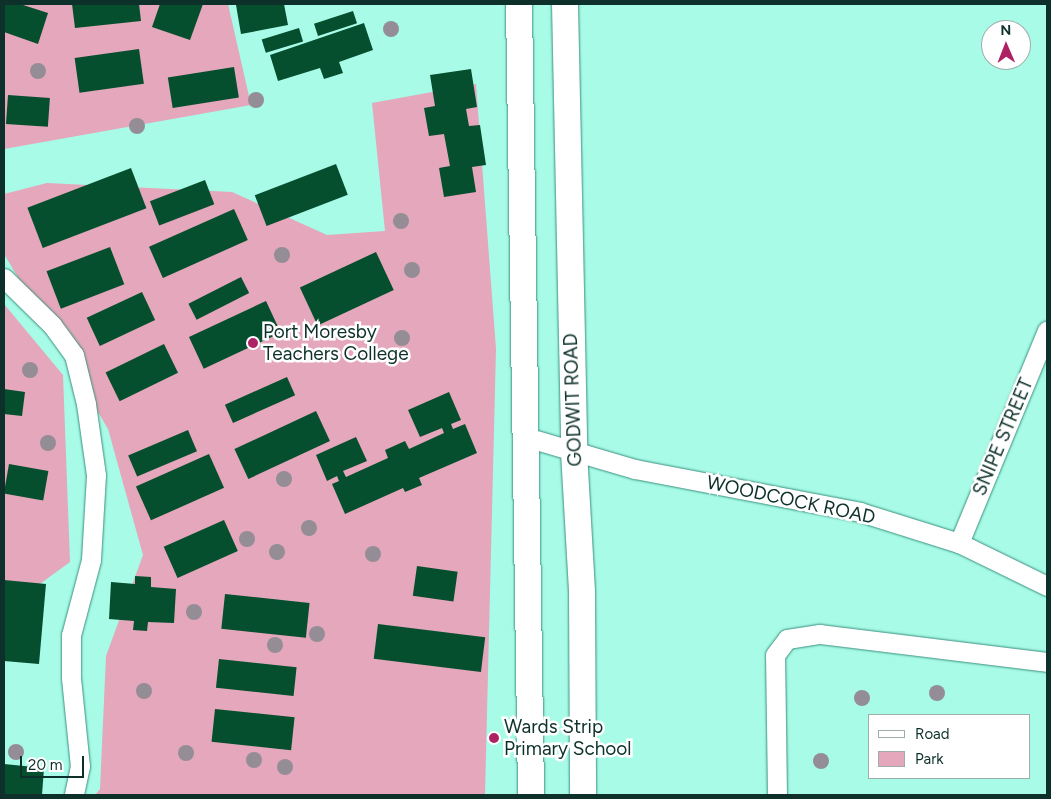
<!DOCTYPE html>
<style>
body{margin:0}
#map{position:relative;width:1051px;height:799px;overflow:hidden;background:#a7fbe7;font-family:Figtree,sans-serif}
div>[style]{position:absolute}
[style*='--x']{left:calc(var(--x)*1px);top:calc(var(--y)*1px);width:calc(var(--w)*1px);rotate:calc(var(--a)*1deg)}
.green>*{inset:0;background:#e4a7bb}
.building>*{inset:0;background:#054e2e;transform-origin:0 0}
.roads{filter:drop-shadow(0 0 1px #3b907e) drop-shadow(0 0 1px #3b907e)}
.minor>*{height:19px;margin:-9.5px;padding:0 9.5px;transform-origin:9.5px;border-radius:9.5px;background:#fff}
.secondary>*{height:26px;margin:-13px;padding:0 13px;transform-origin:13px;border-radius:13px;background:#fff}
.trees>*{width:16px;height:16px;margin:-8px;border-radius:50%;background:#948d96}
.dots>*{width:14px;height:14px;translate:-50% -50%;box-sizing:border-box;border:2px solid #fff;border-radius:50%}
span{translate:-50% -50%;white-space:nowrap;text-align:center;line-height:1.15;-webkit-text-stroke:5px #fff;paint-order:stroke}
.poi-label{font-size:19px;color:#0d312a}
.left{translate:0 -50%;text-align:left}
.street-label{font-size:19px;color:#0d312a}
.frame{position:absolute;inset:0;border:5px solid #0d312a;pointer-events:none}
.legend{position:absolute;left:868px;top:714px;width:162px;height:65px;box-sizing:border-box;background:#fff;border:1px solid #9eadaa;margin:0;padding:6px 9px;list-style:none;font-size:15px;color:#0d312a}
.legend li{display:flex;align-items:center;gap:10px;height:25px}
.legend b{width:25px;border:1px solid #9eadaa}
.north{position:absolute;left:981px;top:20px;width:50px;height:50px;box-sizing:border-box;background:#fff;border:1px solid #9eadaa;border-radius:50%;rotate:359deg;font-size:14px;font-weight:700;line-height:20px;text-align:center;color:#0d312a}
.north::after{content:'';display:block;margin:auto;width:18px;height:22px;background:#ac2264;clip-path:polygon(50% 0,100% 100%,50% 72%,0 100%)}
.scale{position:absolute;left:20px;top:756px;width:64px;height:22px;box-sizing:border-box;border:2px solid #0d312a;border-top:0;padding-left:6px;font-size:15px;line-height:18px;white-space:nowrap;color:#0d312a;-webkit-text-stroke:4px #fff;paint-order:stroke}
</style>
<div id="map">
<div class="green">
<div style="clip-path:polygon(4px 4px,228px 4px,251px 105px,4px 149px)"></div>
<div style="clip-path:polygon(476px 84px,496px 349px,485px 795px,95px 795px,100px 789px,106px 656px,143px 555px,108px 429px,4px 254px,4px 194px,47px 183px,232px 192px,327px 235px,385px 231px,372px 103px)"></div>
<div style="clip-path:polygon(4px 304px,63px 375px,70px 562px,4px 610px)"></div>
</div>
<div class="building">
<div style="clip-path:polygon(5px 4px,20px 4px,48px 13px,38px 44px,4px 32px)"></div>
<div style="clip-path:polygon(72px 4px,139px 4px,141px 21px,75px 28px)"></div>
<div style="clip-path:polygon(160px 4px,203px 4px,190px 40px,152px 27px)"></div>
<div style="clip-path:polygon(284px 4px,288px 25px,241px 34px,236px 5px)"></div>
<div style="left:353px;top:11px;width:13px;height:41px;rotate:72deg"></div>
<div style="clip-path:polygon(364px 23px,373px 50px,339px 62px,343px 73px,324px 79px,320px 68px,278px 81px,270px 55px)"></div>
<div style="left:299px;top:28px;width:14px;height:39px;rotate:73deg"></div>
<div style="left:139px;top:49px;width:35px;height:65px;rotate:82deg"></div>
<div style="left:234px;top:67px;width:31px;height:67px;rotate:81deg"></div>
<div style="clip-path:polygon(471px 69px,477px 107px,466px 109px,469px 126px,480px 125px,486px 165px,472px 167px,476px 192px,444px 197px,439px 168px,450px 166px,444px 134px,429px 136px,424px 108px,435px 106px,430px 75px)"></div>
<div style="left:8px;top:95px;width:42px;height:29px;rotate:4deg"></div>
<div style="left:336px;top:164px;width:33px;height:87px;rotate:69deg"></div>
<div style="left:131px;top:168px;width:43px;height:111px;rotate:69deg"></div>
<div style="left:205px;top:180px;width:26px;height:59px;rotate:69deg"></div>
<div style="left:234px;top:209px;width:34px;height:93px;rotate:66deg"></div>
<div style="left:110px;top:247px;width:40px;height:68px;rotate:69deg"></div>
<div style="left:376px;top:252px;width:42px;height:84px;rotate:65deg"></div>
<div style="left:241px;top:277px;width:18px;height:59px;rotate:63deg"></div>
<div style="left:142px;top:292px;width:31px;height:61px;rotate:65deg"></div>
<div style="left:266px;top:301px;width:35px;height:85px;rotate:65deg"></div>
<div style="left:164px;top:344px;width:32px;height:65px;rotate:64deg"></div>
<div style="left:287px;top:377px;width:20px;height:68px;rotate:66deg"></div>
<div style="clip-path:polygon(4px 389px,25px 392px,22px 416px,4px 414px)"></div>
<div style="clip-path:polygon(449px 392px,461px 420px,451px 424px,453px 429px,465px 424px,477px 453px,419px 478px,422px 485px,405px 492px,403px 488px,345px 514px,332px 484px,339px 481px,337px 476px,327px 481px,316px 455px,356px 437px,367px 461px,343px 471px,346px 477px,388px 458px,385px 450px,405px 441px,409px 449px,444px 433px,442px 428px,420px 437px,408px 410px)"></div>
<div style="left:316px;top:411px;width:33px;height:90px;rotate:65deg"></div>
<div style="left:188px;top:430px;width:23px;height:65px;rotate:67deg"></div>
<div style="left:209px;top:454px;width:37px;height:80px;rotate:66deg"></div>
<div style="left:9px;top:464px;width:40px;height:30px;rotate:10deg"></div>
<div style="left:224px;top:520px;width:34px;height:66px;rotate:66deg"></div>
<div style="left:417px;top:566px;width:41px;height:30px;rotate:8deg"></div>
<div style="clip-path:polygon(135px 576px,151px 577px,151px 587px,176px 589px,174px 623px,148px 622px,147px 631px,133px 630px,134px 621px,109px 619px,111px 582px,135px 584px)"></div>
<div style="clip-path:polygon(4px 580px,46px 584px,39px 664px,4px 661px)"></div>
<div style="left:225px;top:594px;width:85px;height:35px;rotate:6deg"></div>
<div style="left:378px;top:624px;width:108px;height:35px;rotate:7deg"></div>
<div style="left:219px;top:659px;width:78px;height:29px;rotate:6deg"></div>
<div style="left:215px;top:709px;width:80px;height:33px;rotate:6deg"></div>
<div style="clip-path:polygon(4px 764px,44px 768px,42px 795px,4px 795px)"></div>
</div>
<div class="roads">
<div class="minor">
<div style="--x:4;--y:278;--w:67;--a:44.4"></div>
<div style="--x:52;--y:325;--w:37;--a:54"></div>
<div style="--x:74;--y:355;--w:50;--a:76.2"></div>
<div style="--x:86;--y:404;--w:72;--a:82"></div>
<div style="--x:96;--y:475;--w:85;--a:93.4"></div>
<div style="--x:91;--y:560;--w:78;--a:104.9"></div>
<div style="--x:71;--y:635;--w:43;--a:90"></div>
<div style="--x:71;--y:678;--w:88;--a:84.2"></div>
<div style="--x:80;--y:766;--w:30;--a:102"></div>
<div style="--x:526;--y:437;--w:114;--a:16.4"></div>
<div style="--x:635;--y:469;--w:229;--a:10.8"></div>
<div style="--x:860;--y:512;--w:104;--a:17.4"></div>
<div style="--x:959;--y:543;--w:98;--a:26"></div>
<div style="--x:959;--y:543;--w:230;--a:-67.5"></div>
<div style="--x:777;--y:795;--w:140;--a:-90.8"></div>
<div style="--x:775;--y:655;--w:20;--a:-53"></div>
<div style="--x:787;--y:639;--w:33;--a:-9"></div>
<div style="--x:820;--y:634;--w:229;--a:7"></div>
</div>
<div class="secondary">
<div style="--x:519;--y:4;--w:791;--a:89.13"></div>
<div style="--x:565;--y:4;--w:448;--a:88.8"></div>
<div style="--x:574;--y:452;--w:140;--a:86.7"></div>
<div style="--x:582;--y:592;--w:203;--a:89.7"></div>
</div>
</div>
<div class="trees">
<div style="left:391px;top:29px"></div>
<div style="left:38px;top:71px"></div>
<div style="left:256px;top:100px"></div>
<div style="left:137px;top:126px"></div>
<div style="left:401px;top:221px"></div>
<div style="left:282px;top:255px"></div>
<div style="left:412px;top:270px"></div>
<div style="left:402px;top:338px"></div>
<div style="left:30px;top:370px"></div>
<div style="left:48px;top:443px"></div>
<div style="left:284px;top:479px"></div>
<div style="left:309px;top:528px"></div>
<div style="left:247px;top:539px"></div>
<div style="left:277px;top:552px"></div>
<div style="left:373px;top:554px"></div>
<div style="left:194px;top:612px"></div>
<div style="left:317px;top:634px"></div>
<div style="left:275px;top:645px"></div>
<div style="left:144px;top:691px"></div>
<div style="left:937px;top:693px"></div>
<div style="left:862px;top:698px"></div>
<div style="left:16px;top:752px"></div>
<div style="left:186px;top:753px"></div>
<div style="left:254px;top:760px"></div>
<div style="left:821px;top:761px"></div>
<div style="left:285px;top:767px"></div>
</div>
<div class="dots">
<div style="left:253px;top:343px;background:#ac2264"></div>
<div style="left:494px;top:738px;background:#ac2264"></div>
</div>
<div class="poi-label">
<span class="left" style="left:263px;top:343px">Port Moresby<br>Teachers College</span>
<span class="left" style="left:504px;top:738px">Wards Strip<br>Primary School</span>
</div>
<div class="street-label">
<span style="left:573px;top:400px;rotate:-92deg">GODWIT ROAD</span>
<span style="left:1003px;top:437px;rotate:-67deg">SNIPE STREET</span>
<span style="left:791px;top:500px;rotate:12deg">WOODCOCK ROAD</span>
</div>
<div class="frame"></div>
<ul class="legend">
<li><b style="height:6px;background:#fff"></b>Road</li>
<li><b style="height:14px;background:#e4a7bb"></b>Park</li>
</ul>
<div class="north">N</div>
<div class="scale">20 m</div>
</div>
